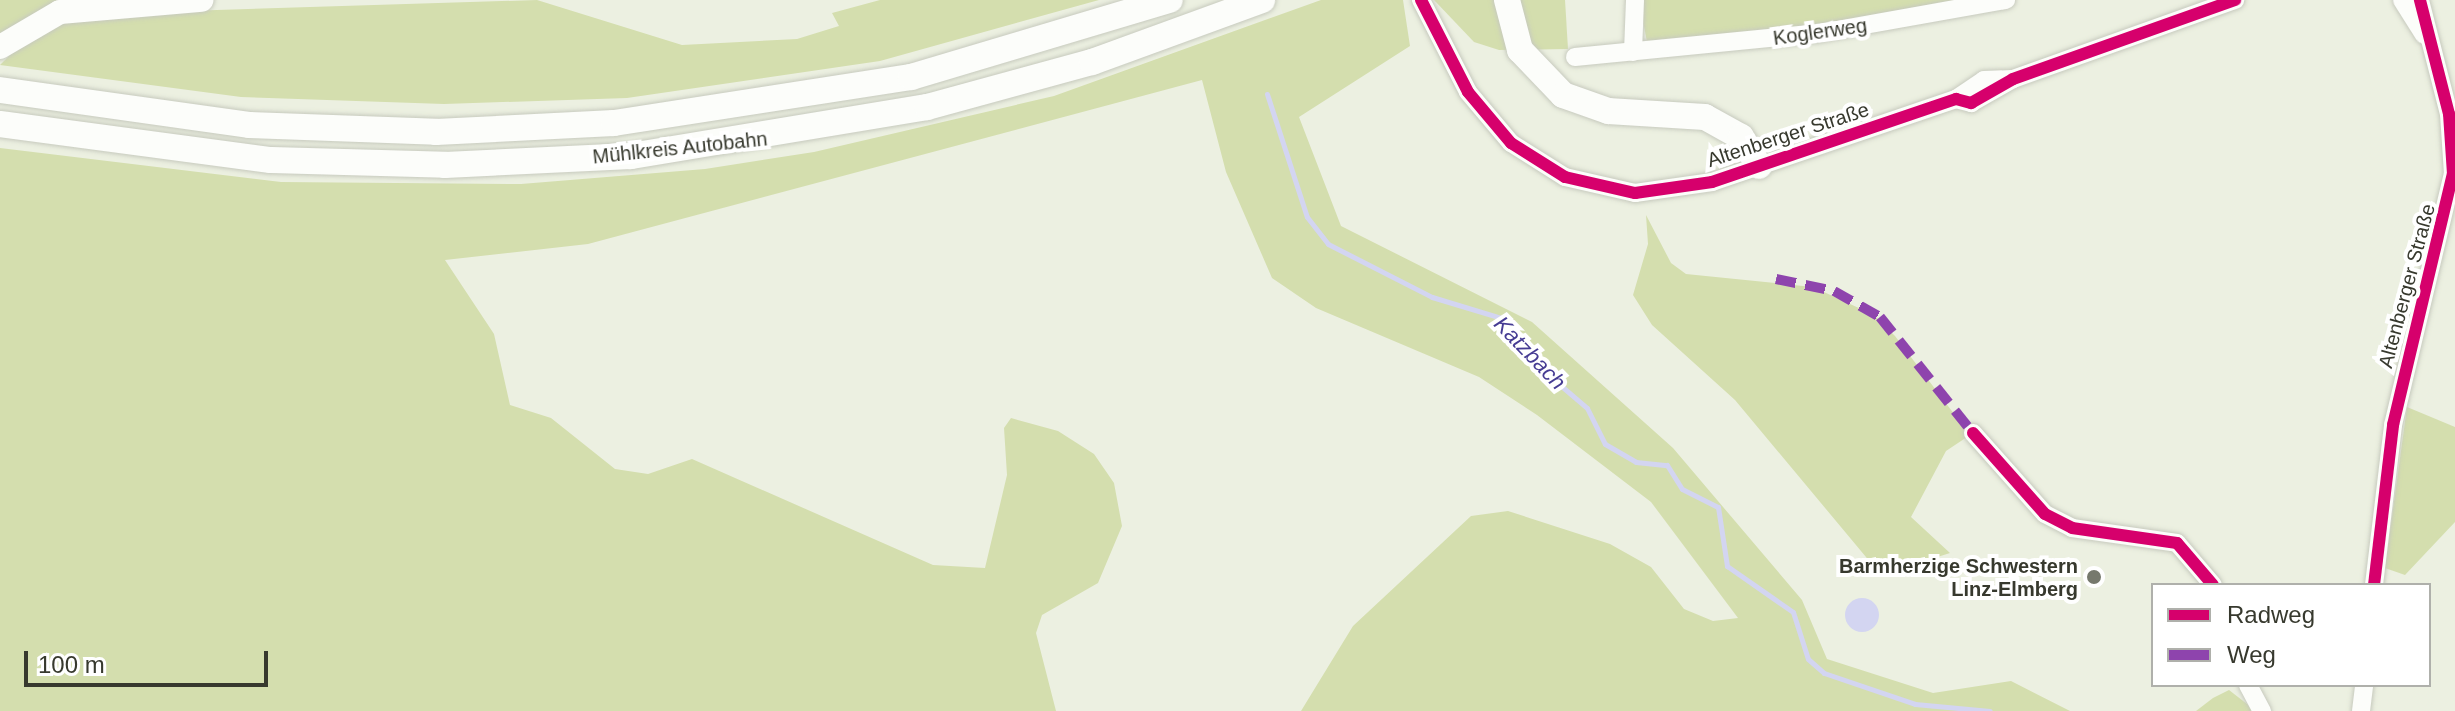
<!DOCTYPE html>
<meta charset="utf-8">
<style>
body{margin:0}
#map{position:relative;width:2455px;height:711px;overflow:hidden;background:#ecf0e1;font-family:Arial,sans-serif}
div>[style]{position:absolute}
[style*='--x']{left:calc(var(--x)*1px);top:calc(var(--y)*1px);width:calc(var(--w)*1px);rotate:calc(var(--a)*1deg)}
.green>*{inset:0;background:#d4deae}
.water>*{inset:0;background:#d3d5f1}
.round{border-radius:50%}
.stream>*{height:5px;margin:-2.5px;padding:0 2.5px;transform-origin:2.5px;border-radius:2.5px;background:#d3d5f1}
.roads{filter:drop-shadow(0 0 2px #c7cabe) drop-shadow(0 0 2px #c7cabe)}
.minor>*{height:18px;margin:-9px;padding:0 9px;transform-origin:9px;border-radius:9px;background:#fcfdfa}
.major>*{height:24px;margin:-12px;padding:0 12px;transform-origin:12px;border-radius:12px;background:#fcfdfa}
.highway>*{height:26px;margin:-13px;padding:0 13px;transform-origin:13px;border-radius:13px;background:#fcfdfa}
.quiet>*{height:10px;margin-top:-5px;transform-origin:0;background:repeating-linear-gradient(90deg,#8e44ad 0 20px,transparent 0 30px)}
.cycleway>*{height:12px;margin:-6px;padding:0 6px;transform-origin:6px;border-radius:6px;background:#d6006c}
.dots>*{width:22px;height:22px;translate:-50% -50%;box-sizing:border-box;border:4px solid #fff;border-radius:50%}
span{translate:-50% -50%;white-space:nowrap;text-align:center;line-height:1.15;-webkit-text-stroke:8px #fff;paint-order:stroke}
.street-label{font-size:20px;color:#37392e}
.poi-label{font-size:20px;color:#37392e;font-weight:700}
.right{translate:-100% -50%;text-align:right}
.water-label{font-size:22px;color:#463c93;font-style:italic}
.legend{position:absolute;left:2151px;top:583px;width:280px;height:104px;box-sizing:border-box;background:#fff;border:2px solid #afb0ab;margin:0;padding:10px 14px;list-style:none;font-size:24px;color:#37392e}
.legend li{display:flex;align-items:center;gap:16px;height:40px}
.legend b{width:40px;border:2px solid #afb0ab}
.scale{position:absolute;left:24px;top:651px;width:244px;height:36px;box-sizing:border-box;border:4px solid #37392e;border-top:0;padding-left:10px;font-size:24px;line-height:28px;white-space:nowrap;color:#37392e;-webkit-text-stroke:6px #fff;paint-order:stroke}
</style>
<div id="map">
<div class="green">
<div style="clip-path:polygon(0 0,78px 0,51px 6px,0 37px)"></div>
<div style="clip-path:polygon(537px 0,682px 45px,797px 39px,839px 26px,832px 13px,880px 0,1099px 0,880px 61px,627px 98px,444px 104px,241px 97px,0 65px,21px 44px,68px 21px,122px 13px)"></div>
<div style="clip-path:polygon(1321px 0,1403px 0,1410px 46px,1299px 117px,1341px 226px,1532px 322px,1673px 448px,1802px 600px,1827px 659px,1933px 693px,2011px 681px,2070px 711px,1301px 711px,1353px 626px,1471px 516px,1508px 511px,1610px 544px,1651px 567px,1684px 609px,1713px 621px,1738px 618px,1651px 502px,1537px 415px,1479px 377px,1316px 308px,1272px 278px,1226px 172px,1202px 80px,588px 244px,445px 260px,494px 334px,510px 405px,551px 418px,615px 469px,648px 474px,692px 459px,933px 565px,985px 568px,1007px 475px,1004px 428px,1011px 418px,1058px 431px,1094px 454px,1114px 483px,1122px 526px,1098px 583px,1042px 615px,1036px 633px,1056px 711px,0 711px,0 148px,281px 182px,521px 184px,705px 169px,814px 152px,1054px 96px)"></div>
<div style="clip-path:polygon(1434px 0,1565px 0,1568px 49px,1499px 50px,1474px 42px)"></div>
<div style="clip-path:polygon(1639px 0,1974px 0,1828px 25px,1647px 42px)"></div>
<div style="clip-path:polygon(1646px 215px,1671px 263px,1686px 274px,1813px 287px,1874px 315px,1895px 336px,1970px 435px,1946px 451px,1911px 517px,1950px 553px,1881px 575px,1735px 400px,1652px 325px,1633px 295px,1648px 244px)"></div>
<div style="clip-path:polygon(2407px 407px,2455px 427px,2455px 522px,2405px 575px,2385px 568px)"></div>
<div style="clip-path:polygon(2229px 690px,2256px 711px,2196px 711px,2213px 698px)"></div>
</div>
<div class="water">
<div class="round" style="left:1845px;top:598px;width:34px;height:34px"></div>
</div>
<div class="stream">
<div style="--x:1267;--y:94;--w:129;--a:72"></div>
<div style="--x:1307;--y:217;--w:34;--a:52"></div>
<div style="--x:1328;--y:244;--w:117;--a:27"></div>
<div style="--x:1432;--y:297;--w:72;--a:16.9"></div>
<div style="--x:1501;--y:318;--w:62;--a:52.2"></div>
<div style="--x:1539;--y:367;--w:63;--a:40.5"></div>
<div style="--x:1587;--y:408;--w:40;--a:63.4"></div>
<div style="--x:1605;--y:444;--w:36;--a:30"></div>
<div style="--x:1636;--y:462;--w:31;--a:6"></div>
<div style="--x:1667;--y:465;--w:28;--a:58"></div>
<div style="--x:1682;--y:489;--w:40;--a:26.6"></div>
<div style="--x:1718;--y:507;--w:60;--a:81.3"></div>
<div style="--x:1727;--y:566;--w:80;--a:34.9"></div>
<div style="--x:1793;--y:612;--w:49;--a:72.3"></div>
<div style="--x:1808;--y:659;--w:21;--a:41"></div>
<div style="--x:1824;--y:673;--w:96;--a:18.8"></div>
<div style="--x:1915;--y:704;--w:75;--a:5.3"></div>
</div>
<div class="roads">
<div class="minor">
<div style="--x:1421;--y:0;--w:103;--a:62.9"></div>
<div style="--x:1468;--y:92;--w:67;--a:49.9"></div>
<div style="--x:1511;--y:143;--w:64;--a:32.2"></div>
<div style="--x:1565;--y:177;--w:72;--a:12.9"></div>
<div style="--x:1635;--y:193;--w:78;--a:-8.1"></div>
<div style="--x:1712;--y:182;--w:258;--a:-18.8"></div>
<div style="--x:1956;--y:99;--w:16;--a:15"></div>
<div style="--x:1971;--y:103;--w:48;--a:-29.7"></div>
<div style="--x:2013;--y:79;--w:236;--a:-19.6"></div>
<div style="--x:2402;--y:0;--w:41;--a:57.8"></div>
<div style="--x:1633;--y:52;--w:52;--a:-87.8"></div>
<div style="--x:1575;--y:57;--w:246;--a:-5.6"></div>
<div style="--x:1820;--y:33;--w:189;--a:-10.1"></div>
<div style="--x:1956;--y:99;--w:34;--a:-34"></div>
<div style="--x:1984;--y:80;--w:29;--a:-2"></div>
<div style="--x:1973;--y:433;--w:108;--a:48.4"></div>
<div style="--x:2045;--y:514;--w:30;--a:27"></div>
<div style="--x:2072;--y:528;--w:106;--a:8.1"></div>
<div style="--x:2177;--y:543;--w:55;--a:49.4"></div>
<div style="--x:2374;--y:585;--w:161;--a:-83.2"></div>
<div style="--x:2393;--y:425;--w:258;--a:-76.6"></div>
<div style="--x:2453;--y:174;--w:60;--a:-93.8"></div>
<div style="--x:2449;--y:114;--w:118;--a:-104.3"></div>
<div style="--x:2248;--y:685;--w:30;--a:62"></div>
<div style="--x:2361;--y:711;--w:26;--a:-83"></div>
</div>
<div class="major">
<div style="--x:0;--y:47;--w:69;--a:-30.3"></div>
<div style="--x:60;--y:12;--w:142;--a:-4.9"></div>
</div>
<div class="highway">
<div style="--x:1507;--y:0;--w:52;--a:75.4"></div>
<div style="--x:1520;--y:50;--w:62;--a:46.3"></div>
<div style="--x:1563;--y:95;--w:48;--a:19.6"></div>
<div style="--x:1608;--y:111;--w:97;--a:3.5"></div>
<div style="--x:1705;--y:117;--w:41;--a:29.1"></div>
<div style="--x:1741;--y:137;--w:34;--a:58"></div>
<div style="--x:0;--y:90;--w:251;--a:8"></div>
<div style="--x:249;--y:125;--w:187;--a:2.1"></div>
<div style="--x:436;--y:132;--w:178;--a:-2.9"></div>
<div style="--x:614;--y:123;--w:301;--a:-8.8"></div>
<div style="--x:911;--y:77;--w:270;--a:-16.6"></div>
<div style="--x:0;--y:124;--w:273;--a:7.6"></div>
<div style="--x:271;--y:160;--w:174;--a:1.6"></div>
<div style="--x:445;--y:165;--w:186;--a:-2.8"></div>
<div style="--x:631;--y:156;--w:300;--a:-9.4"></div>
<div style="--x:927;--y:107;--w:171;--a:-15.3"></div>
<div style="--x:1092;--y:62;--w:181;--a:-20"></div>
</div>
</div>
<div class="quiet">
<div style="--x:1776;--y:279;--w:59;--a:11.7"></div>
<div style="--x:1834;--y:291;--w:53;--a:29.5"></div>
<div style="--x:1880;--y:317;--w:149;--a:51.3"></div>
</div>
<div class="cycleway">
<div style="--x:1421;--y:0;--w:103;--a:62.9"></div>
<div style="--x:1468;--y:92;--w:67;--a:49.9"></div>
<div style="--x:1511;--y:143;--w:64;--a:32.2"></div>
<div style="--x:1565;--y:177;--w:72;--a:12.9"></div>
<div style="--x:1635;--y:193;--w:78;--a:-8.1"></div>
<div style="--x:1712;--y:182;--w:258;--a:-18.8"></div>
<div style="--x:1956;--y:99;--w:16;--a:15"></div>
<div style="--x:1971;--y:103;--w:48;--a:-29.7"></div>
<div style="--x:2013;--y:79;--w:236;--a:-19.6"></div>
<div style="--x:1973;--y:433;--w:108;--a:48.4"></div>
<div style="--x:2045;--y:514;--w:30;--a:27"></div>
<div style="--x:2072;--y:528;--w:106;--a:8.1"></div>
<div style="--x:2177;--y:543;--w:55;--a:49.4"></div>
<div style="--x:2374;--y:585;--w:161;--a:-83.2"></div>
<div style="--x:2393;--y:425;--w:258;--a:-76.6"></div>
<div style="--x:2453;--y:174;--w:60;--a:-93.8"></div>
<div style="--x:2449;--y:114;--w:118;--a:-104.3"></div>
</div>
<div class="dots">
<div style="left:2094px;top:577px;background:#76796d"></div>
</div>
<div class="street-label">
<span style="left:1820px;top:32px;rotate:-8deg">Koglerweg</span>
<span style="left:1788px;top:135px;rotate:-18deg">Altenberger Straße</span>
<span style="left:680px;top:148px;rotate:-6deg">Mühlkreis Autobahn</span>
<span style="left:2407px;top:286px;rotate:-75deg">Altenberger Straße</span>
</div>
<div class="poi-label">
<span class="right" style="left:2078px;top:578px">Barmherzige Schwestern<br>Linz-Elmberg</span>
</div>
<div class="water-label">
<span style="left:1530px;top:353px;rotate:46deg">Katzbach</span>
</div>
<ul class="legend">
<li><b style="height:10px;background:#d6006c"></b>Radweg</li>
<li><b style="height:10px;background:#8e44ad"></b>Weg</li>
</ul>
<div class="scale">100 m</div>
</div>
